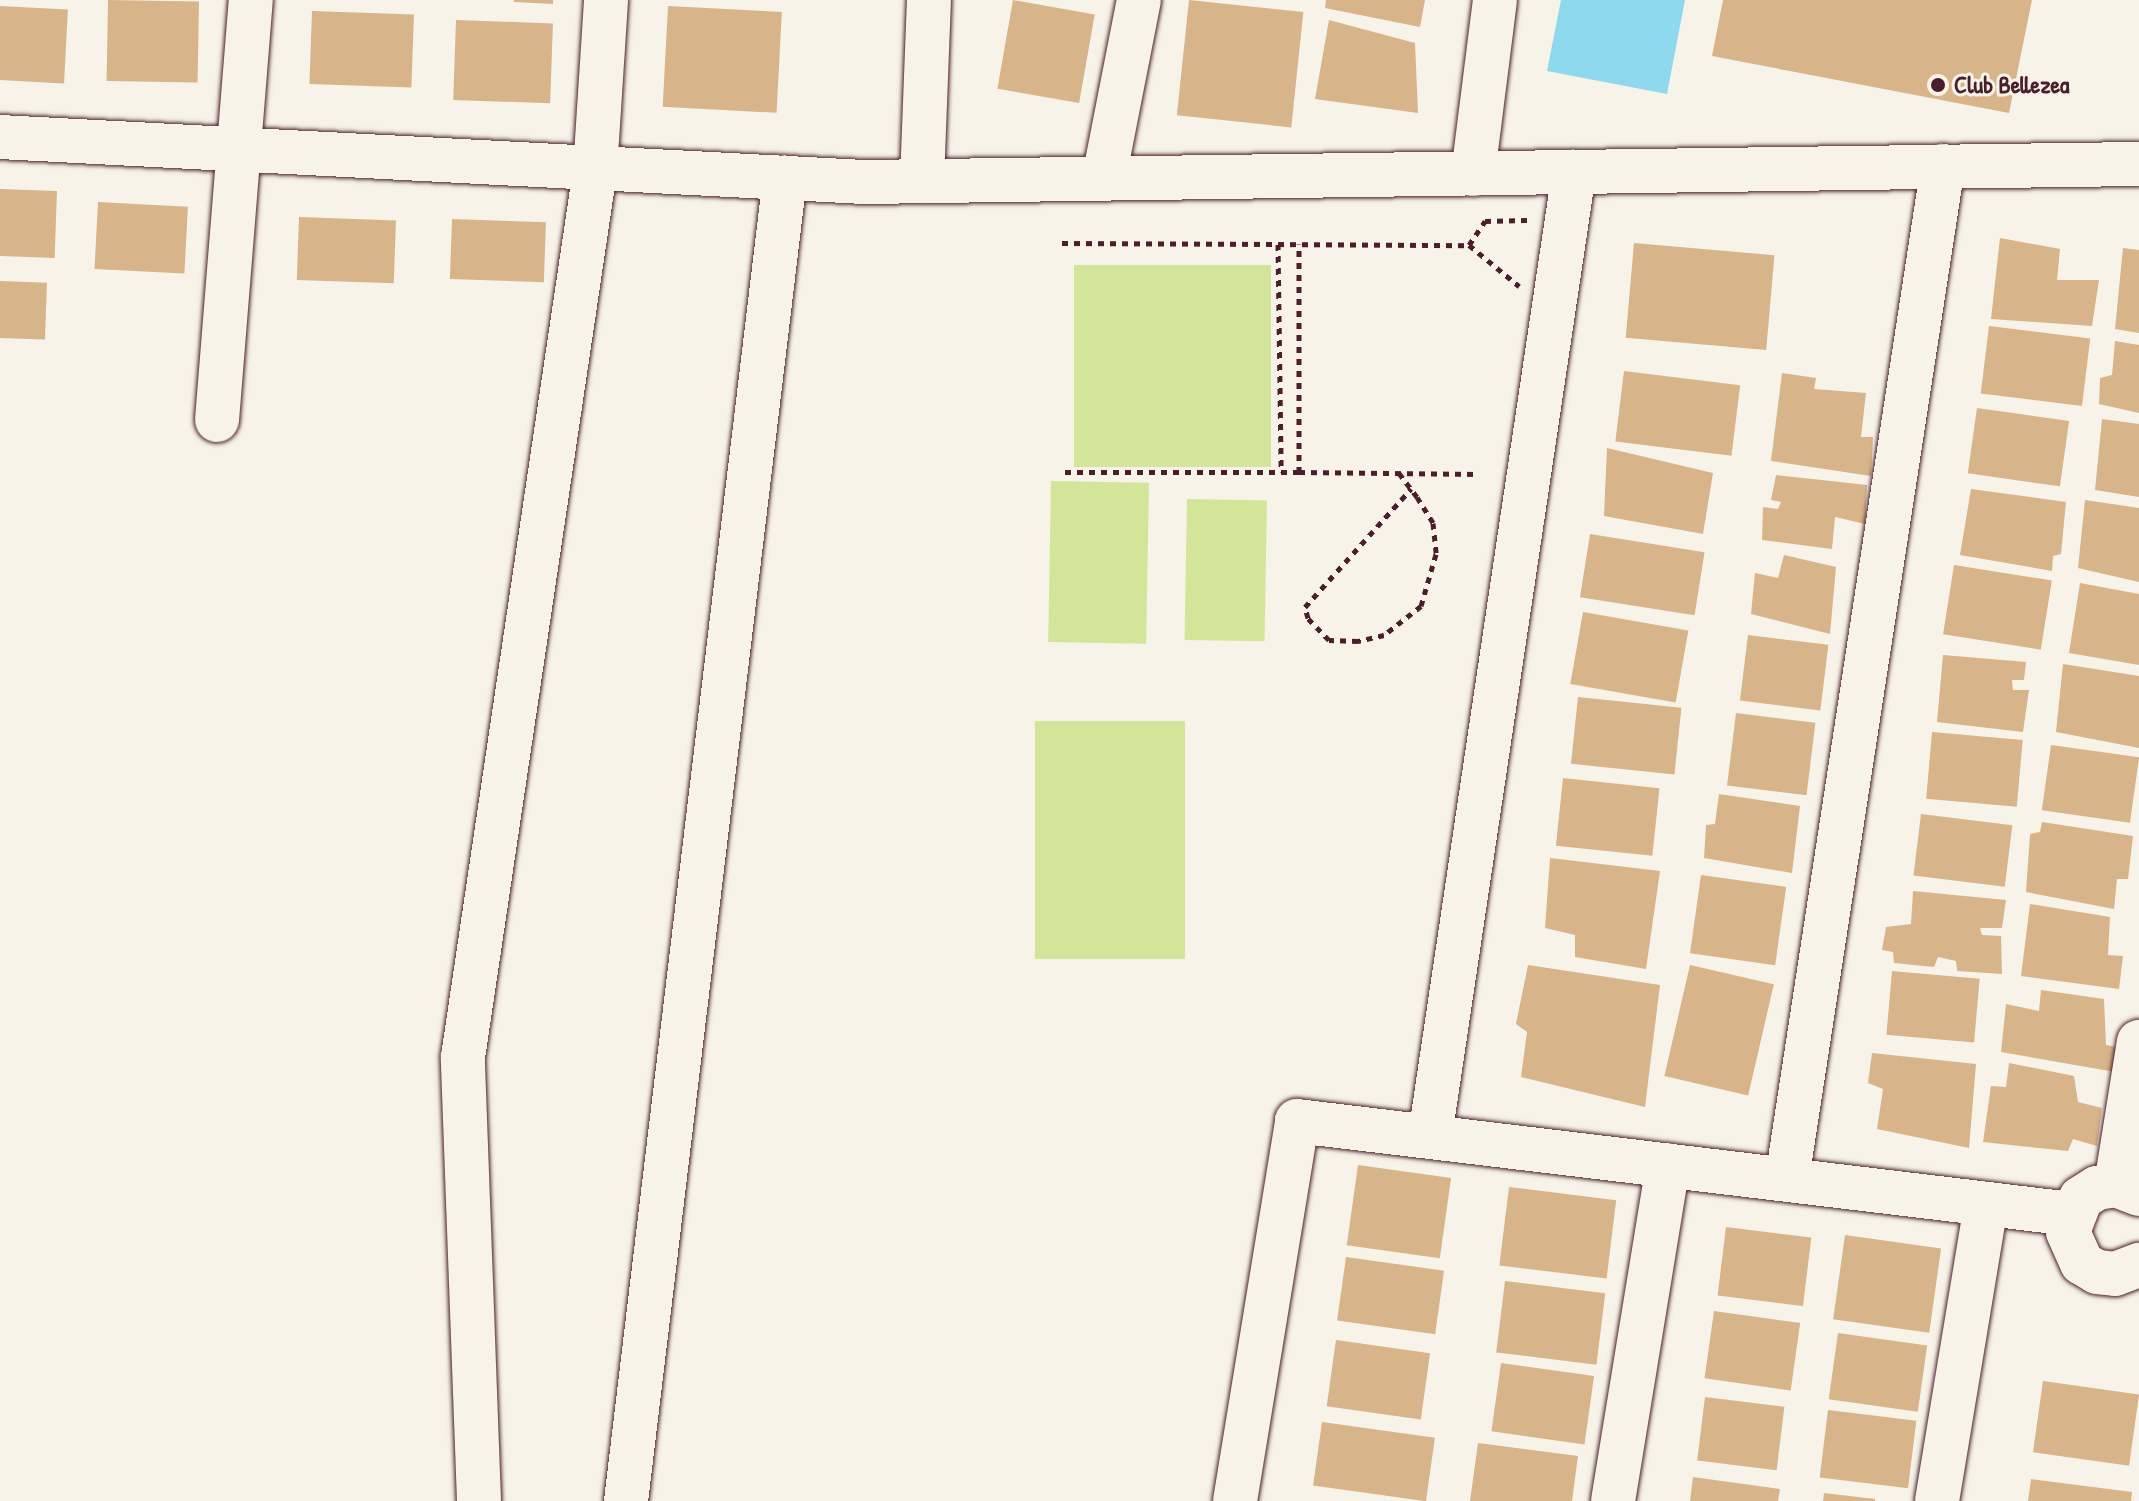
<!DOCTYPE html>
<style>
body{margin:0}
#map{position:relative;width:2139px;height:1501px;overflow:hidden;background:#f7f3e8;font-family:"Patrick Hand",sans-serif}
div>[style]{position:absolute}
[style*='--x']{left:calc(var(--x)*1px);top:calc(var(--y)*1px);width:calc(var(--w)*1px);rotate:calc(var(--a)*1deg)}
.green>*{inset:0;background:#d3e599;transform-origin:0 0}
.water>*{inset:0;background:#8fd9ef}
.building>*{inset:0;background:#d8b48a;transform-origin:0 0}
.path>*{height:5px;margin-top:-2.5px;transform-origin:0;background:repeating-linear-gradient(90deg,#4a1f2b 0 6px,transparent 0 12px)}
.roads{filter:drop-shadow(0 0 2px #4a1f2b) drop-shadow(0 0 2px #4a1f2b)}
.minor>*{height:44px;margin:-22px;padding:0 22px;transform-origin:22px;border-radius:22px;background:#f7f3e8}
.dots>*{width:22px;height:22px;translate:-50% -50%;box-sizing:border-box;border:4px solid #f7f3e8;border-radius:50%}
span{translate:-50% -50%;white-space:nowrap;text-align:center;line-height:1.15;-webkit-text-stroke:6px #f7f3e8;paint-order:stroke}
.poi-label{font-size:24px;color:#4a1f2b;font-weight:700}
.left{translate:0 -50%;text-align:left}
</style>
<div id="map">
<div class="green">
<div style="left:1074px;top:265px;width:197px;height:202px"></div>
<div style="left:1051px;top:481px;width:98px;height:161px;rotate:1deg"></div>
<div style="left:1187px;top:499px;width:80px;height:141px;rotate:1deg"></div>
<div style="left:1185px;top:721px;width:238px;height:150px;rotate:90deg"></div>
</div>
<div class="water">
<div style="clip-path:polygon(1561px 0,1685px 0,1667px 94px,1547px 71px)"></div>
</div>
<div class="building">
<div style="left:108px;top:0;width:91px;height:81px;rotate:1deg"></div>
<div style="clip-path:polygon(514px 0,553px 0,553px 4px,514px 2px)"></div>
<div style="left:1013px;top:0;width:83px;height:90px;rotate:10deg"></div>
<div style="left:1189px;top:0;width:115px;height:116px;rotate:6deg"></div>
<div style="clip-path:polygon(1326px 0,1425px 0,1420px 27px,1325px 8px)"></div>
<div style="clip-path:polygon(1723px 0,2032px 0,2009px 113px,1712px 56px)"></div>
<div style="left:0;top:6px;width:68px;height:74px;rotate:3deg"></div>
<div style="left:668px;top:6px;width:114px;height:101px;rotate:3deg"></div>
<div style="left:312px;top:11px;width:102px;height:73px;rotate:2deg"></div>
<div style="left:456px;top:20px;width:97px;height:80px;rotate:2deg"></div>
<div style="clip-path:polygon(1329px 20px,1415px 43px,1418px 113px,1315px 99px)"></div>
<div style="left:0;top:189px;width:57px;height:67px;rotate:2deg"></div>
<div style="left:98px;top:202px;width:90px;height:67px;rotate:3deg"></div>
<div style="left:299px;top:217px;width:97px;height:63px;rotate:2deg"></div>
<div style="left:452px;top:219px;width:94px;height:60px;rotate:2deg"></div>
<div style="clip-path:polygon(2000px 238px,2060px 249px,2057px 280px,2099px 280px,2092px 326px,1991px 319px)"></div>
<div style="left:1634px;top:243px;width:141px;height:95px;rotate:5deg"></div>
<div style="clip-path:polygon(2123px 248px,2139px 250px,2139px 333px,2115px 329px)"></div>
<div style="left:0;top:281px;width:47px;height:57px;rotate:2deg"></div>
<div style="left:1989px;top:326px;width:102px;height:68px;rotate:7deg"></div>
<div style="clip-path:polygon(2115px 341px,2139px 345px,2139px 413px,2099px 404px,2100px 378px,2112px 375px)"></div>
<div style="left:1624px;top:371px;width:117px;height:71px;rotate:7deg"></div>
<div style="clip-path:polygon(1782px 373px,1816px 378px,1814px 389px,1866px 393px,1861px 437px,1873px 437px,1871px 476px,1771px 461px)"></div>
<div style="left:1977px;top:408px;width:93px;height:66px;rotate:8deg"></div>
<div style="clip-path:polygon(2102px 419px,2139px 424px,2139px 497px,2095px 490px)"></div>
<div style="clip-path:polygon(1607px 448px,1713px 473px,1703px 534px,1604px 516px)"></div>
<div style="clip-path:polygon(1776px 475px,1867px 485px,1865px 524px,1835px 517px,1832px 549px,1762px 540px,1763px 507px,1778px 509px,1781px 502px,1771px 500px)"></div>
<div style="clip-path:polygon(1971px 489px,2066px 502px,2061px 554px,2053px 556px,2052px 571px,1960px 555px)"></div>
<div style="clip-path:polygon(2085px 500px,2139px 508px,2139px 582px,2078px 568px)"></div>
<div style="left:1590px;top:534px;width:116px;height:64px;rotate:9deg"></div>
<div style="clip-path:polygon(1784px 555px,1836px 567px,1830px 634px,1751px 614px,1755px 573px,1778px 578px)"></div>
<div style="left:1954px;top:565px;width:99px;height:70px;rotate:9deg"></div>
<div style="clip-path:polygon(2080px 583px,2139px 594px,2139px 665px,2069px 653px)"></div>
<div style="left:1583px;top:612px;width:107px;height:73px;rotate:10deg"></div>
<div style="left:1748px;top:635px;width:81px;height:66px;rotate:7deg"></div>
<div style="clip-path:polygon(1943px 655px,2026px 662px,2024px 680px,2012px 680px,2013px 690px,2029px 690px,2023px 732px,1937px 722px)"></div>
<div style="clip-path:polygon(2063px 664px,2139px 676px,2139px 748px,2056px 732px)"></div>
<div style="left:1578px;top:697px;width:104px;height:67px;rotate:6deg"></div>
<div style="left:1736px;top:713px;width:80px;height:73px;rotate:7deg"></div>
<div style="left:1932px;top:732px;width:91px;height:67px;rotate:5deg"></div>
<div style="left:2051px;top:745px;width:89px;height:66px;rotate:8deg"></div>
<div style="left:1563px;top:778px;width:97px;height:68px;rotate:6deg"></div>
<div style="clip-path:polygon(1719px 794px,1800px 806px,1792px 873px,1704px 858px,1706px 825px,1715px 824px)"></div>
<div style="left:1921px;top:814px;width:92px;height:62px;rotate:7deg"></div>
<div style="clip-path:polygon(2042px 822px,2133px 836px,2128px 879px,2117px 879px,2114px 909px,2026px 892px,2030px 834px,2040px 832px)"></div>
<div style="clip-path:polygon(1550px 858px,1660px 871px,1646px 969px,1575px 957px,1575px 935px,1545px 928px)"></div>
<div style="left:1701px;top:875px;width:86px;height:79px;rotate:8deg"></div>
<div style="clip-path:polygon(1913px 891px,2006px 900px,2002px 928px,1980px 928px,1982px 935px,2001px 936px,2002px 974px,1957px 971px,1956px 961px,1938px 957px,1934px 967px,1894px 963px,1893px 952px,1882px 950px,1886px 927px,1911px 924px)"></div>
<div style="clip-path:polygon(2030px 904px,2110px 917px,2108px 955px,2123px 956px,2119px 989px,2021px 976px)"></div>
<div style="clip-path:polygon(1528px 965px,1660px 985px,1645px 1107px,1521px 1077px,1527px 1032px,1516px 1024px)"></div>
<div style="left:1690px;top:965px;width:86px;height:114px;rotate:13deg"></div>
<div style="left:1892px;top:971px;width:88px;height:64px;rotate:5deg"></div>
<div style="clip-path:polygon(2041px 990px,2104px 999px,2106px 1045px,2122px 1048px,2121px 1073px,2001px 1052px,2006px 1004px,2039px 1011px)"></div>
<div style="clip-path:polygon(1872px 1053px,1976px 1064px,1969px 1148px,1877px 1129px,1883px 1089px,1868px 1083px)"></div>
<div style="clip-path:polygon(2009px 1063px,2074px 1076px,2078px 1102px,2102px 1108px,2097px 1146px,2073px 1139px,2068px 1151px,1983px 1142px,1991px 1086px,2006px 1087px)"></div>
<div style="left:1358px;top:1165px;width:94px;height:81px;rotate:8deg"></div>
<div style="left:1509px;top:1187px;width:108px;height:79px;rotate:7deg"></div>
<div style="left:1726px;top:1227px;width:86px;height:69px;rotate:7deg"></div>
<div style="left:1845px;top:1235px;width:97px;height:85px;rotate:8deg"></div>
<div style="left:1346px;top:1257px;width:99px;height:64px;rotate:8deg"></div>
<div style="left:1505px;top:1281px;width:101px;height:72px;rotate:7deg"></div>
<div style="left:1714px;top:1311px;width:87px;height:68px;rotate:8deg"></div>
<div style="left:1838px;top:1333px;width:90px;height:67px;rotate:8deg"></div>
<div style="left:1336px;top:1340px;width:95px;height:67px;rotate:8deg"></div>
<div style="left:1501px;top:1363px;width:94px;height:69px;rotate:8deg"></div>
<div style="left:2043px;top:1381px;width:97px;height:72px;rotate:8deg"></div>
<div style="left:1705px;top:1397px;width:80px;height:64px;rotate:7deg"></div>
<div style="left:1828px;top:1410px;width:89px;height:68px;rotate:7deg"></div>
<div style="left:1322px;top:1422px;width:114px;height:64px;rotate:8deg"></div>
<div style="clip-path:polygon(1478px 1443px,1578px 1456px,1572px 1501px,1470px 1501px)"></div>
<div style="clip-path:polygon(1693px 1477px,1780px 1489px,1778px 1501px,1690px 1501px)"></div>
<div style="clip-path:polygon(2031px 1479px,2132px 1492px,2131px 1501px,2028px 1501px)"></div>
<div style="clip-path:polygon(1824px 1493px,1875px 1499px,1875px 1501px,1823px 1501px)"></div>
</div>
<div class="path">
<div style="--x:1062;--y:243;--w:407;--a:0.3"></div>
<div style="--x:1469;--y:245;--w:65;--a:39.4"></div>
<div style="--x:1278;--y:244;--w:228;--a:89.2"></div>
<div style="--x:1469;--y:245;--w:29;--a:-56"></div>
<div style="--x:1485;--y:221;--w:42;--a:-1.4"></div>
<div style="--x:1065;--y:472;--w:234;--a:0"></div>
<div style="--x:1299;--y:472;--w:228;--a:-90"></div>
<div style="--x:1299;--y:472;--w:180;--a:0.6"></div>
<div style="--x:1399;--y:473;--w:30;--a:53"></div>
<div style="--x:1417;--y:497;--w:31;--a:58"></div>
<div style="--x:1433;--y:523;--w:31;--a:84"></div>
<div style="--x:1436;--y:554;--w:54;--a:106.1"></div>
<div style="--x:1421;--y:606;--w:47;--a:141.9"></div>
<div style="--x:1384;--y:635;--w:27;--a:167"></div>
<div style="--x:1358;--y:641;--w:29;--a:-178"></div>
<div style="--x:1329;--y:640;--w:30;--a:-134"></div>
<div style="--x:1308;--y:618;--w:11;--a:-105"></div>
<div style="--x:1305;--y:607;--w:159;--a:-48.1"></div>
</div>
<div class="roads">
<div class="minor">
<div style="--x:0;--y:137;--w:865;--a:2.98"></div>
<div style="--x:864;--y:182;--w:1275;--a:-0.81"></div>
<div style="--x:1473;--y:174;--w:175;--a:-82.8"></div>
<div style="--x:1104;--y:178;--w:181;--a:-78.9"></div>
<div style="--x:922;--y:181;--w:181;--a:-87.8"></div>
<div style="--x:217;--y:420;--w:421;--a:-85.4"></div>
<div style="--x:1430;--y:1136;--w:975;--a:-81.5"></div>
<div style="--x:1787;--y:1179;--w:1025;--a:-81.25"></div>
<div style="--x:2116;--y:1185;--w:145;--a:-80.9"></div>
<div style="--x:2139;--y:1194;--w:25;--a:-159"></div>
<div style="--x:2116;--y:1185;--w:19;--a:171"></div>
<div style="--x:2097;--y:1188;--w:19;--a:148"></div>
<div style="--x:2081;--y:1198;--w:36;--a:111"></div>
<div style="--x:2068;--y:1232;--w:34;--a:66"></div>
<div style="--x:2082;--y:1263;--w:17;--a:31"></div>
<div style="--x:2097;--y:1272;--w:18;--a:6"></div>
<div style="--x:2115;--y:1274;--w:26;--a:-21"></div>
<div style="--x:479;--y:1501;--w:444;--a:-92.1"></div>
<div style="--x:463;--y:1057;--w:896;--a:-81.53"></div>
<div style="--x:595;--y:171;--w:171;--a:-86.3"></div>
<div style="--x:626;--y:1501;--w:1333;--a:-83.15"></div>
<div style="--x:1235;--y:1501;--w:385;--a:-80.7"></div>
<div style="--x:1297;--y:1121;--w:780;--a:6.85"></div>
<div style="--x:1613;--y:1501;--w:340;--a:-80.7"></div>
<div style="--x:1937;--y:1501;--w:301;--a:-80.6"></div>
</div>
</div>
<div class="dots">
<div style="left:1938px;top:85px;background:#4a1f2b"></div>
</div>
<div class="poi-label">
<span class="left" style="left:1954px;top:85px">Club Bellezea</span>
</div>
</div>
